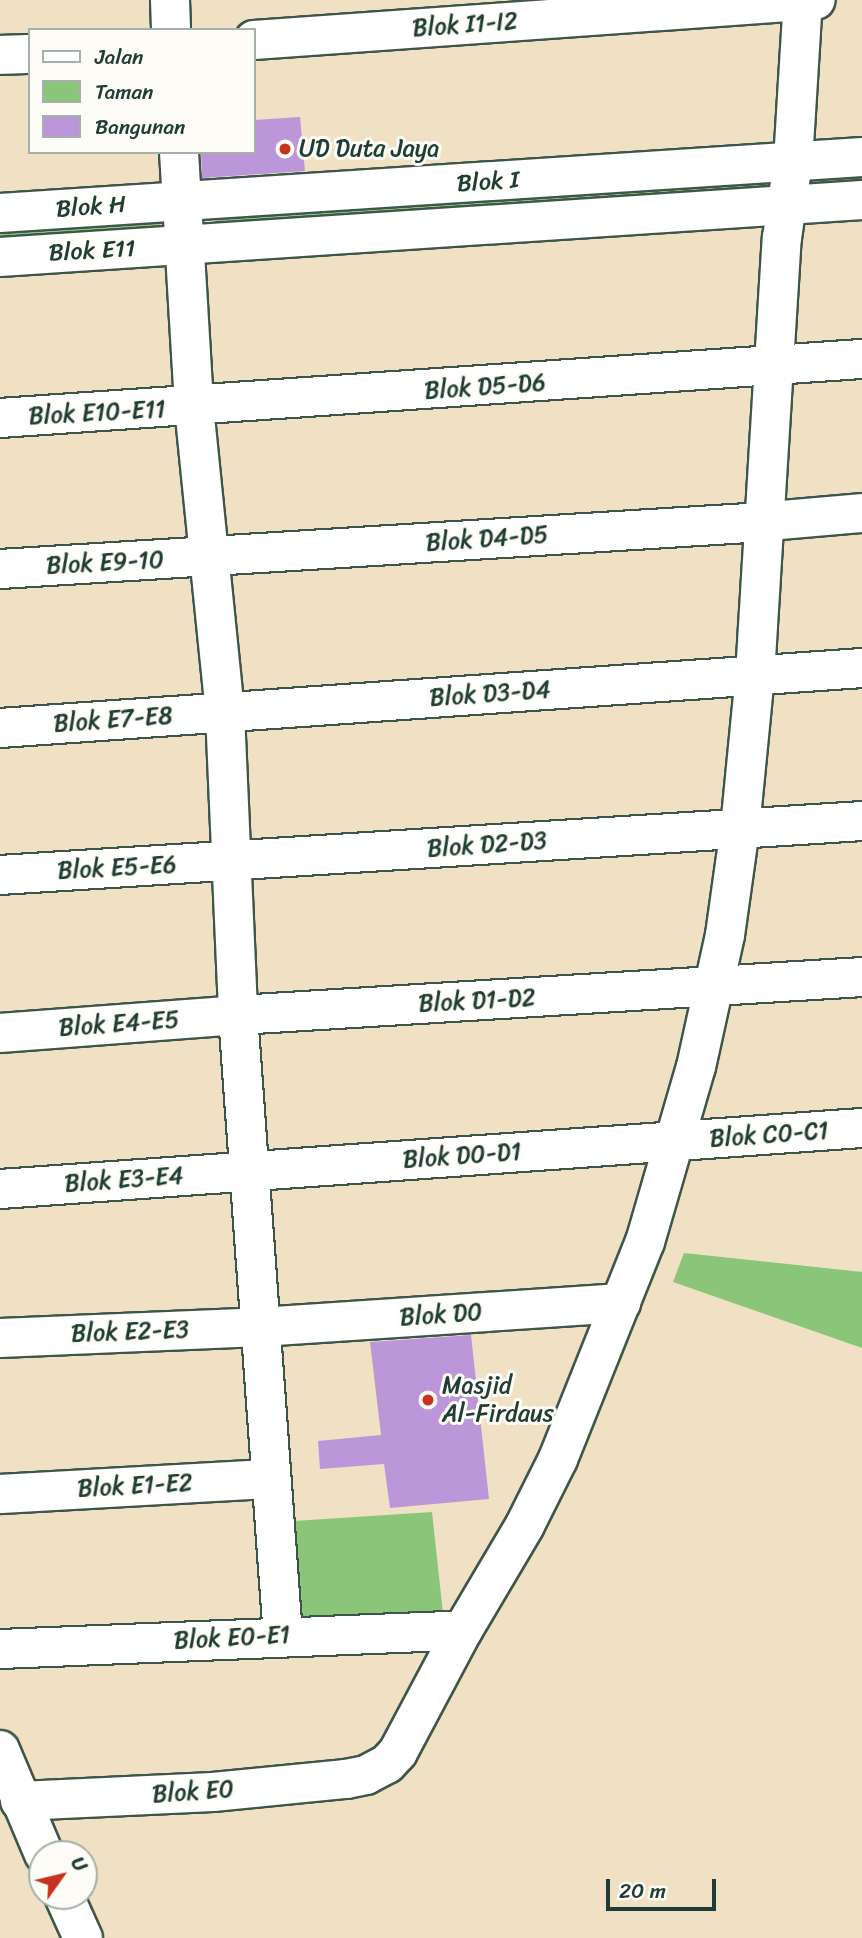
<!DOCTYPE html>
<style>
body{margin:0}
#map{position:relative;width:862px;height:1938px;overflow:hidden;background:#f1e1c4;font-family:Sriracha,sans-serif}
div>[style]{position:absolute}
.green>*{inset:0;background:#8bc57a}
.building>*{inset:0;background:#bb97da}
.roads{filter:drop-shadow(2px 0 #3e564a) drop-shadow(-2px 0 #3e564a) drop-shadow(0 2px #3e564a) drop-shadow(0 -2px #3e564a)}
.street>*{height:38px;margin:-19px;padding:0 19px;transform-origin:19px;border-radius:19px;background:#fff}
.dots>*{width:19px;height:19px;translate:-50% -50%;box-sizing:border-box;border:4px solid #fdfcf7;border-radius:50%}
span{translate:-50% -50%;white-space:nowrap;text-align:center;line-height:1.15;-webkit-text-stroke:6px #fdfcf7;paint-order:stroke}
.street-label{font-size:24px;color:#1f3d34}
.poi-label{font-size:24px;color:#1f3d34}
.left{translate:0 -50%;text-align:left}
.legend{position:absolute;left:28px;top:28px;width:228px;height:126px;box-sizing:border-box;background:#fdfcf7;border:2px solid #a4b0a9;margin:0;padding:9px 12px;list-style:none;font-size:21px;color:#1f3d34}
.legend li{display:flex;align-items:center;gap:14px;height:35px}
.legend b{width:35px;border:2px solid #a4b0a9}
.north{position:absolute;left:28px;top:1840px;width:70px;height:70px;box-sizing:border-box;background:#fdfcf7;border:2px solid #a4b0a9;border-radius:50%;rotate:56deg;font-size:19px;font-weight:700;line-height:28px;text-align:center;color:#1f3d34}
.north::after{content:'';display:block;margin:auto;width:24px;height:32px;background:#c8321e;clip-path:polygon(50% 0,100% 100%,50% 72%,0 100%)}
.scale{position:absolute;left:606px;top:1879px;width:110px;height:32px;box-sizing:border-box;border:4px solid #1f3d34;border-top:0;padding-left:9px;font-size:21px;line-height:24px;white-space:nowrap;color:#1f3d34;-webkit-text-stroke:5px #fdfcf7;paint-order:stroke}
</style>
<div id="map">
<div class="green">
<i style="clip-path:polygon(862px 173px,862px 186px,813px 190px,809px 182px,813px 178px)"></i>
<i style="clip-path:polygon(773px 180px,772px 193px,217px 226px,215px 220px,217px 216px)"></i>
<i style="clip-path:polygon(158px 220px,161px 225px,158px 230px,0 241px,0 227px)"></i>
<i style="clip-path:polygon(684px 1253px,862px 1272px,862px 1348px,673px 1282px)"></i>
<i style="clip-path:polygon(432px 1512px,443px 1613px,301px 1621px,294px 1521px)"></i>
</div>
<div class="building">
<i style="clip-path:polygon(300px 117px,305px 171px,202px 178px,201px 152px,254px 152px,254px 120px)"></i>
<i style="clip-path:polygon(471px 1335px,489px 1499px,390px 1508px,384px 1464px,320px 1469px,318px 1441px,381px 1435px,370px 1342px)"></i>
</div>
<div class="roads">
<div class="street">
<i style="left:170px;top:0;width:30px;rotate:88deg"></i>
<i style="left:254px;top:40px;width:563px;rotate:-4.07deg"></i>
<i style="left:0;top:55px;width:30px;rotate:-2deg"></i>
<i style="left:179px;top:152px;width:255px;rotate:86.6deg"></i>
<i style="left:194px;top:407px;width:308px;rotate:84.2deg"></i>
<i style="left:225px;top:713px;width:302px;rotate:87.5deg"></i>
<i style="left:238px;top:1015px;width:623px;rotate:85.86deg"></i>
<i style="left:0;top:213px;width:864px;rotate:-3.72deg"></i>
<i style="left:0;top:257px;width:864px;rotate:-3.78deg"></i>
<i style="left:0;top:418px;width:864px;rotate:-3.92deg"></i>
<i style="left:0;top:569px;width:748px;rotate:-3.52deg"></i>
<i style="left:747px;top:523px;width:115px;rotate:-5deg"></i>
<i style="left:0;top:728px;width:864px;rotate:-3.98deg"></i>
<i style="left:0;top:875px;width:864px;rotate:-3.58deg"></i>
<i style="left:0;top:1033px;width:239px;rotate:-4.3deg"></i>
<i style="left:238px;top:1015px;width:625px;rotate:-3.48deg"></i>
<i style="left:0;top:1189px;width:864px;rotate:-4.05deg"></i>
<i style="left:0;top:1338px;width:260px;rotate:-2.4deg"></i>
<i style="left:260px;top:1327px;width:362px;rotate:-3.8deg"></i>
<i style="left:0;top:1494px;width:271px;rotate:-3.2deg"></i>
<i style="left:0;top:1649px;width:463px;rotate:-2.3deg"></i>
<i style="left:0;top:1750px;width:113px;rotate:67.1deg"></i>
<i style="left:20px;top:1801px;width:193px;rotate:-2.7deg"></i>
<i style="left:213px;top:1792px;width:134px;rotate:-5.6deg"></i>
<i style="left:346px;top:1779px;width:20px;rotate:-11deg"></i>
<i style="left:366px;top:1775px;width:24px;rotate:-28deg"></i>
<i style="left:387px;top:1764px;width:16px;rotate:-47deg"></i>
<i style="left:398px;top:1752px;width:138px;rotate:-62deg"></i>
<i style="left:463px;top:1630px;width:122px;rotate:-59.4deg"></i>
<i style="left:525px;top:1525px;width:74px;rotate:-63.4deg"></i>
<i style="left:558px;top:1459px;width:234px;rotate:-68.2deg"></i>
<i style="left:645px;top:1242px;width:182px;rotate:-73.8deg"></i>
<i style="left:696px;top:1067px;width:135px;rotate:-77.6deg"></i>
<i style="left:725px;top:935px;width:108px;rotate:-82deg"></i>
<i style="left:740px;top:828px;width:154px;rotate:-84.4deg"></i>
<i style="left:755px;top:675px;width:438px;rotate:-86.5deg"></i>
<i style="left:782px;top:238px;width:77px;rotate:-81.8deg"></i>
<i style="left:793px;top:162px;width:162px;rotate:-86.5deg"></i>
<i style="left:64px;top:1896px;width:46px;rotate:65.7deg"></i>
</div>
</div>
<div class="dots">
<i style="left:285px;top:149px;background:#c8321e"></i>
<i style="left:428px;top:1400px;background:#c8321e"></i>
</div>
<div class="street-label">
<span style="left:465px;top:25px;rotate:-4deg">Blok I1-I2</span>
<span style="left:488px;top:182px;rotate:-4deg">Blok I</span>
<span style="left:91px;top:207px;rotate:-4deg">Blok H</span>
<span style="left:92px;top:251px;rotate:-3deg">Blok E11</span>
<span style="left:485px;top:387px;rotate:-4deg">Blok D5-D6</span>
<span style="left:97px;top:413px;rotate:-3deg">Blok E10-E11</span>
<span style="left:487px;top:539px;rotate:-4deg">Blok D4-D5</span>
<span style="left:105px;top:563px;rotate:-3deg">Blok E9-10</span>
<span style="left:490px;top:694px;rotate:-4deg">Blok D3-D4</span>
<span style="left:113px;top:720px;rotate:-4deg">Blok E7-E8</span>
<span style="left:487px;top:845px;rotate:-4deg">Blok D2-D3</span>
<span style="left:117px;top:868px;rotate:-3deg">Blok E5-E6</span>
<span style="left:477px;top:1001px;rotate:-3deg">Blok D1-D2</span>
<span style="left:119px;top:1024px;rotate:-4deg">Blok E4-E5</span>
<span style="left:769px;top:1135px;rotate:-4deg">Blok C0-C1</span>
<span style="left:462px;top:1156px;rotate:-4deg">Blok D0-D1</span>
<span style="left:124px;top:1180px;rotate:-4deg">Blok E3-E4</span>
<span style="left:441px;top:1315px;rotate:-4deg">Blok D0</span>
<span style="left:130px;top:1332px;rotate:-2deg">Blok E2-E3</span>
<span style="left:135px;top:1486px;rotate:-3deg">Blok E1-E2</span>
<span style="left:232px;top:1638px;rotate:-3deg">Blok E0-E1</span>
<span style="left:193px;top:1792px;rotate:-4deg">Blok E0</span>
</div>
<div class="poi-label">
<span class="left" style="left:299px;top:149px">UD Duta Jaya</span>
<span class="left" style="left:442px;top:1400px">Masjid<br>Al-Firdaus</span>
</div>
<ul class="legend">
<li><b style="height:9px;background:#fff"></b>Jalan</li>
<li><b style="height:19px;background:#8bc57a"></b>Taman</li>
<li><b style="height:19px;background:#bb97da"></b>Bangunan</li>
</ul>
<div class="north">U</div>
<div class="scale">20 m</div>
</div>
